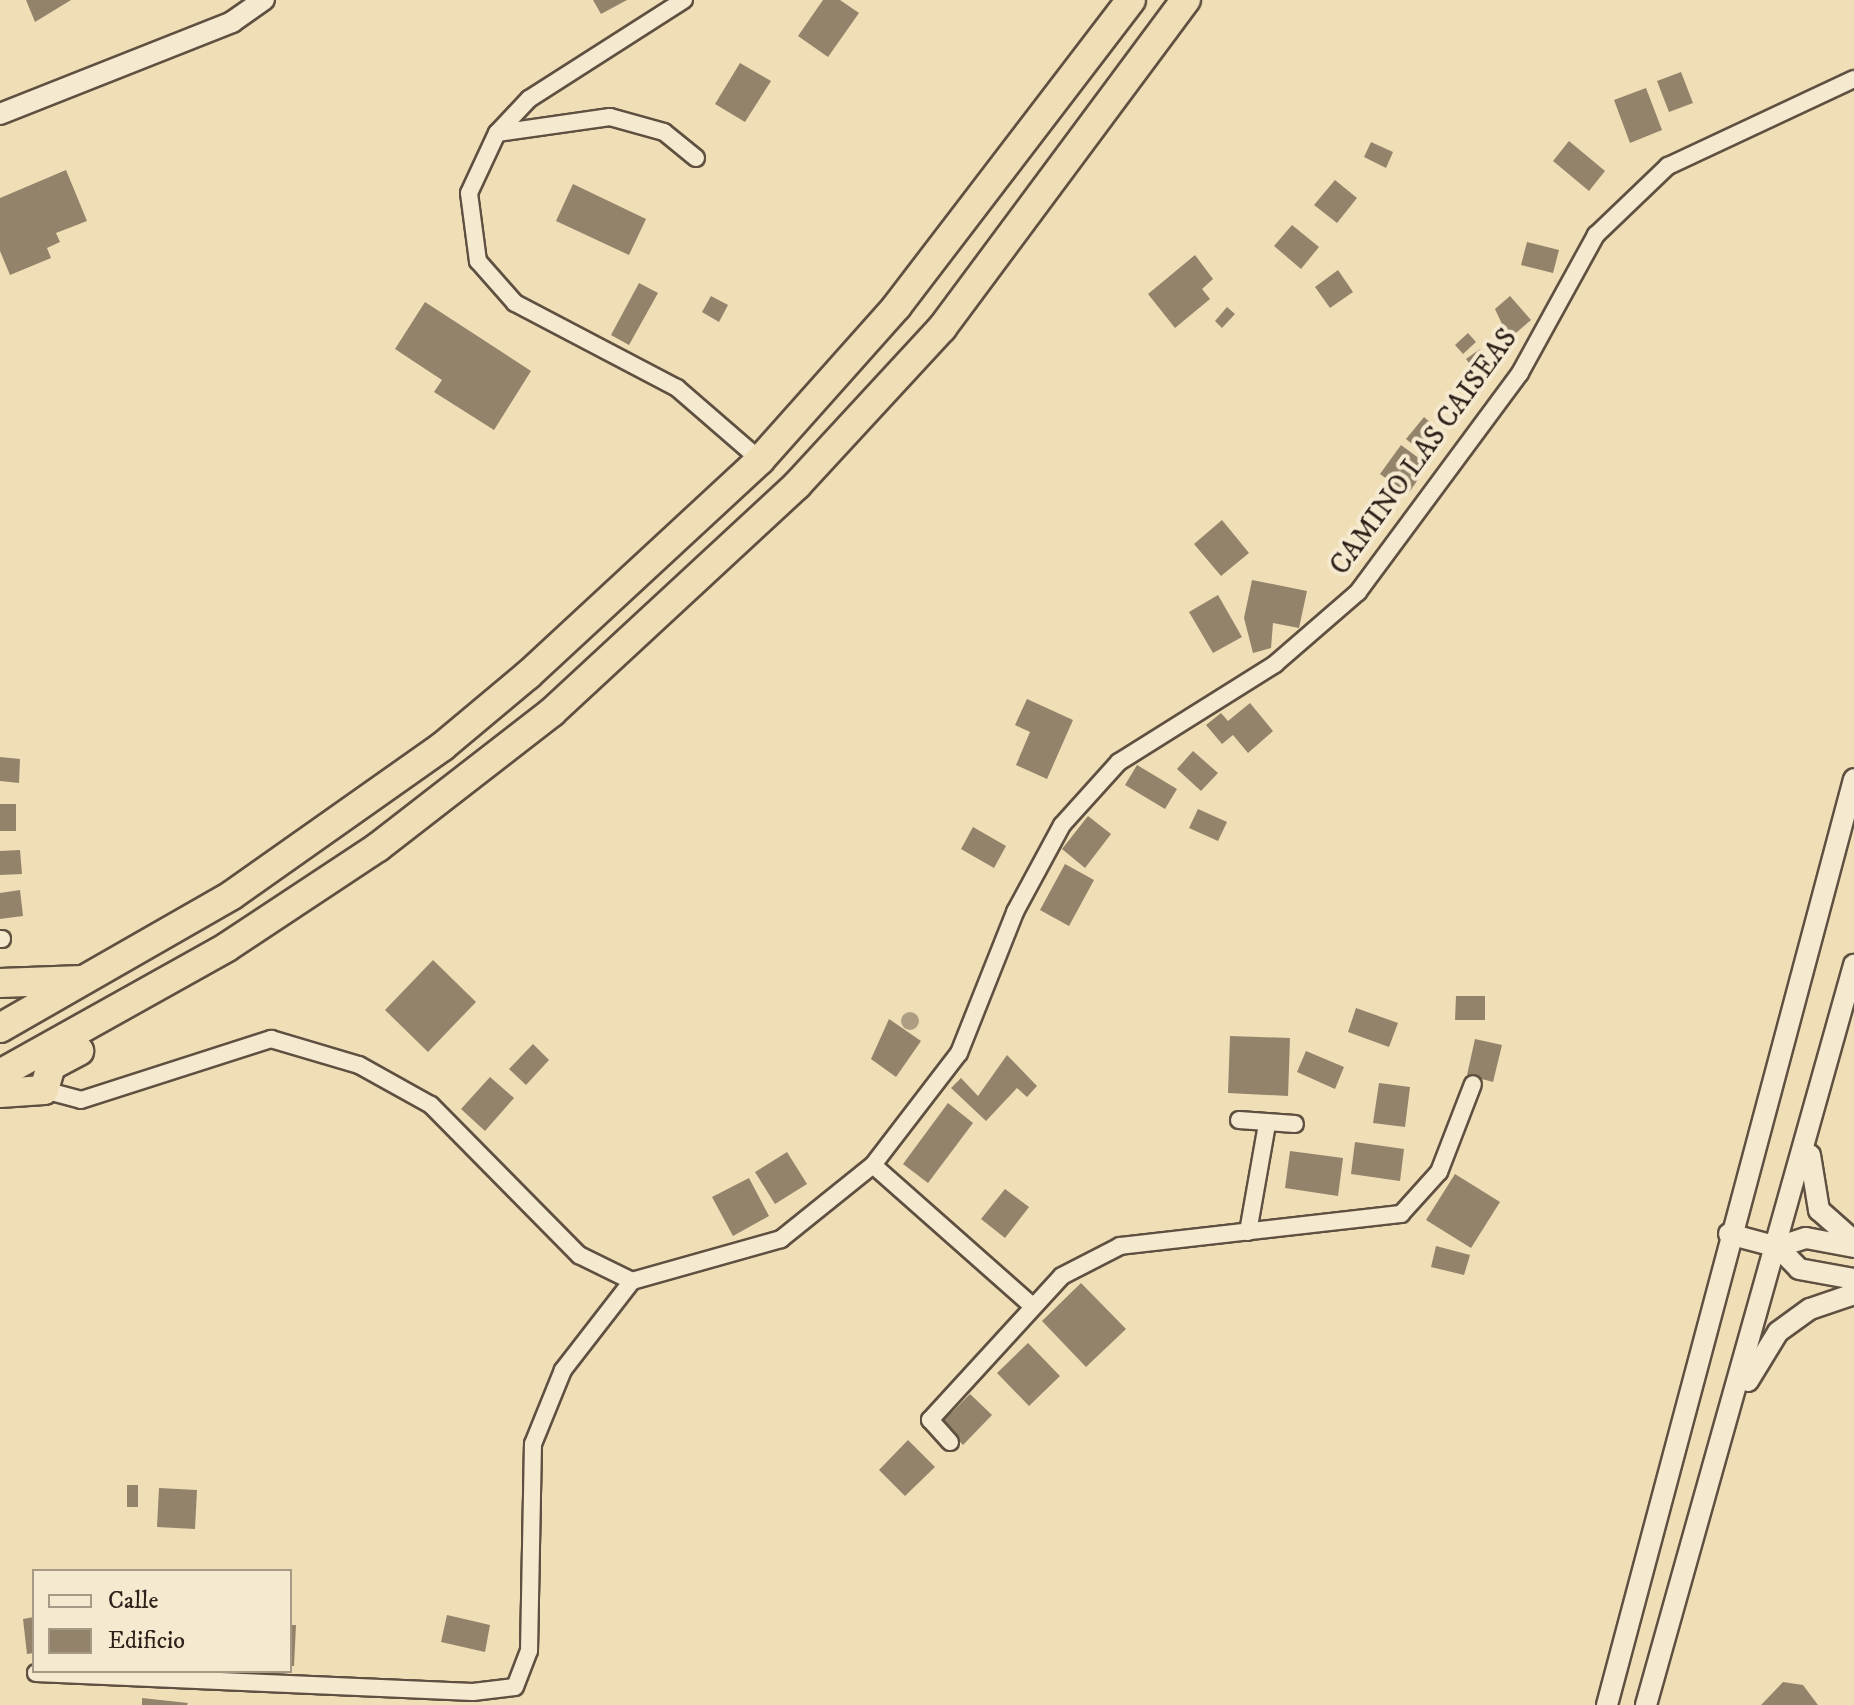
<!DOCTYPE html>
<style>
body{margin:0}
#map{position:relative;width:1854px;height:1705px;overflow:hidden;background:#f0deb6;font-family:"IM FELL DW Pica",serif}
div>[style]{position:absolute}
.water>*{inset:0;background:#ae9e81}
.round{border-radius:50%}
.building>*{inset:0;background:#93836b}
.roads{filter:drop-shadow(2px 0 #5f5041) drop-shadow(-2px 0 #5f5041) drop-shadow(0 2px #5f5041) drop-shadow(0 -2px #5f5041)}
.minor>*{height:16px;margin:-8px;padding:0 8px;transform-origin:8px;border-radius:8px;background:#f5ead0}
.tertiary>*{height:20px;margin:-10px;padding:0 10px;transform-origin:10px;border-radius:10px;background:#f5ead0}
.trunk>*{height:28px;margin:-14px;padding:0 14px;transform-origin:14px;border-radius:14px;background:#f0deb6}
span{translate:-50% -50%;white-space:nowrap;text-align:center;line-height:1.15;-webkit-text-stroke:8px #f5ead0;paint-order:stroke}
.street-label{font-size:28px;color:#2f211a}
.legend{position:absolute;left:32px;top:1569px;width:260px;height:104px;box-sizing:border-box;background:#f5ead0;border:2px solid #a69a87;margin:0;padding:10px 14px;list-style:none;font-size:24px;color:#2f211a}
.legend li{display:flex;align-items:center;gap:16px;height:40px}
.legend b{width:40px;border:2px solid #a69a87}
</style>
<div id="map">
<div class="water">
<i class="round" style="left:901px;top:1012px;width:18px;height:18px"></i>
</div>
<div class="building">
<i style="clip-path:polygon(26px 0,71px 0,35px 22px)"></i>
<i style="clip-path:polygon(593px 0,627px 0,601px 14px)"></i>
<i style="clip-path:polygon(823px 0,840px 0,859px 13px,828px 57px,798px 36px)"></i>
<i style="clip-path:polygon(740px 63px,771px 81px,745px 122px,715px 104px)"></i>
<i style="clip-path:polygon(1681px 72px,1693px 103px,1669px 112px,1657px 81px)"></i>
<i style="clip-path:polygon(1646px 88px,1662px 130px,1630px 143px,1614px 100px)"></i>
<i style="clip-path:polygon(1569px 141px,1605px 171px,1589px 191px,1553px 161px)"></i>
<i style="clip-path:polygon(1371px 142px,1393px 152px,1386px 168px,1364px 157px)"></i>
<i style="clip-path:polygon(66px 170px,87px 221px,56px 233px,60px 242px,47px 248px,51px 258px,10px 275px,0 251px,0 198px)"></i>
<i style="clip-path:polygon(1335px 180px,1357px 198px,1337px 223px,1314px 205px)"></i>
<i style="clip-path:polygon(573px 184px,646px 219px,629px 255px,556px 221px)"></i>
<i style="clip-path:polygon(1292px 225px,1319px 247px,1301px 269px,1274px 246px)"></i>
<i style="clip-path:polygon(1527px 242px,1559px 250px,1553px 273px,1521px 265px)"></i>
<i style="clip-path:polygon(1195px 255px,1213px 279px,1202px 289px,1210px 299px,1175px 328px,1148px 294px)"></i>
<i style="clip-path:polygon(1338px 270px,1353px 292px,1330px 308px,1315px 287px)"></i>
<i style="clip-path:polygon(639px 283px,658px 293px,629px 345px,611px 335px)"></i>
<i style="clip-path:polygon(711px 296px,728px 305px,719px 322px,702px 312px)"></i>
<i style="clip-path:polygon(1510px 296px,1531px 320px,1509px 339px,1495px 309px)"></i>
<i style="clip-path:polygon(425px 302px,531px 371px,494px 430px,434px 392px,442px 380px,395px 349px)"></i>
<i style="clip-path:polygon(1227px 307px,1235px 314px,1222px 328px,1215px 321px)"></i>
<i style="clip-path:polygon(1468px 333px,1476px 342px,1463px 354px,1455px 345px)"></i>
<i style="clip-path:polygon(1480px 349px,1492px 365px,1478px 375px,1466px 359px)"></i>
<i style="clip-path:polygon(1424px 417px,1442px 433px,1424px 454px,1406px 439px)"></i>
<i style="clip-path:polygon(1401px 445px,1428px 465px,1408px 494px,1380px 474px)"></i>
<i style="clip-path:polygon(1222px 520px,1249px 553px,1221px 576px,1194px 544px)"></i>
<i style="clip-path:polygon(1252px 580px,1307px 591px,1299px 628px,1273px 623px,1271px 648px,1253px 653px,1244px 618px)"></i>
<i style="clip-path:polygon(1218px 595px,1242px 637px,1213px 653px,1189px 612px)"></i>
<i style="clip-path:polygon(1027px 699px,1073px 720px,1047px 779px,1016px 765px,1030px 732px,1015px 725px)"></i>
<i style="clip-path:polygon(1250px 703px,1273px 731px,1248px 753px,1233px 735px,1222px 744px,1206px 725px,1221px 713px,1228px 721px)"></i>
<i style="clip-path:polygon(1193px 751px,1218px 773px,1201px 791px,1177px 769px)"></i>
<i style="clip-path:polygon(0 757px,20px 759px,19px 783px,0 781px)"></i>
<i style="clip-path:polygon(1137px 765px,1177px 789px,1165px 809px,1125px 785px)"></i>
<i style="clip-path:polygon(0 804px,16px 804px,16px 831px,0 831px)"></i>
<i style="clip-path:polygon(1198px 809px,1227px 822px,1218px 841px,1189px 828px)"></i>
<i style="clip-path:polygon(1088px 816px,1111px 834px,1085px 868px,1062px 849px)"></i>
<i style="clip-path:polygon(973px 827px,1006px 846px,994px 868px,961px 849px)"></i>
<i style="clip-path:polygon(20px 850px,22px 874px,0 875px,0 851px)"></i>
<i style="clip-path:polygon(1065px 864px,1094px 880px,1069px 926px,1040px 910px)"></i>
<i style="clip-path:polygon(20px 890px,23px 916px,0 919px,0 893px)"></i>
<i style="clip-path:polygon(433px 960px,476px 1002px,428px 1052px,385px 1010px)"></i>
<i style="clip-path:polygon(1456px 996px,1485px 996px,1485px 1020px,1455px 1020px)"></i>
<i style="clip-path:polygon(1356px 1008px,1398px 1023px,1389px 1047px,1348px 1032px)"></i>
<i style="clip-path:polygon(889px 1019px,921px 1041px,896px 1077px,871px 1059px)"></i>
<i style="clip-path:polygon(1230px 1036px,1290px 1038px,1288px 1096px,1228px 1093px)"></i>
<i style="clip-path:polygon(1475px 1039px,1502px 1045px,1493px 1082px,1467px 1075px)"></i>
<i style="clip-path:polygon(533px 1044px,549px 1060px,526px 1085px,509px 1069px)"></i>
<i style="clip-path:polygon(1306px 1051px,1344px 1067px,1335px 1089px,1297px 1072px)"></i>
<i style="clip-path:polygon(1007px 1055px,1037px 1086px,1027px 1097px,1017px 1088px,986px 1121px,951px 1088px,961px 1078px,978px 1096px)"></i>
<i style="clip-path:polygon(490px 1077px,514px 1098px,485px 1131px,461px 1109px)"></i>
<i style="clip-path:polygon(1379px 1083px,1410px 1087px,1405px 1127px,1373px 1123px)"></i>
<i style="clip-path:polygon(948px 1103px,973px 1123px,928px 1183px,903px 1164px)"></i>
<i style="clip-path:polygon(1355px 1142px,1404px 1149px,1400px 1181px,1351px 1174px)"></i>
<i style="clip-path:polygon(1290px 1151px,1343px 1158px,1338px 1196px,1285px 1188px)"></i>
<i style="clip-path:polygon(787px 1152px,807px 1184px,775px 1204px,755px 1172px)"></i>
<i style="clip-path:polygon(1455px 1174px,1500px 1202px,1471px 1248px,1426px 1220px)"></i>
<i style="clip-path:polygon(749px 1178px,769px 1216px,733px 1236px,712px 1197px)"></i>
<i style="clip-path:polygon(1005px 1189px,1029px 1207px,1005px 1238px,981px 1219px)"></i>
<i style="clip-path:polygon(1436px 1246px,1470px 1255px,1464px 1275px,1431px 1267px)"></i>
<i style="clip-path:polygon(1081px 1283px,1126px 1329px,1086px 1367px,1042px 1321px)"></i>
<i style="clip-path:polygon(1028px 1343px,1060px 1376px,1029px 1406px,997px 1373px)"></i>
<i style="clip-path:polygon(970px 1394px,992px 1415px,963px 1445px,941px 1423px)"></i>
<i style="clip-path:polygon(908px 1440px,935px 1467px,905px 1496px,879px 1470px)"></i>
<i style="clip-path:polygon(127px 1485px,138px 1485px,138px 1507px,127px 1507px)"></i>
<i style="clip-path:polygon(159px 1488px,197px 1490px,195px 1529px,157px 1527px)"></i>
<i style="clip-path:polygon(447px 1615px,490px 1625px,485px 1652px,441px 1642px)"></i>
<i style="clip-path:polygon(34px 1617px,34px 1653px,27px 1654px,23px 1619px)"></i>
<i style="clip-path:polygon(290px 1625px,296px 1625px,294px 1666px,290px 1666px)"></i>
<i style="clip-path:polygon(1783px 1682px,1803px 1685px,1818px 1705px,1761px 1705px)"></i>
<i style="clip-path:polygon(142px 1698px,188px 1703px,187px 1705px,142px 1705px)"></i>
</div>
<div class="roads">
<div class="minor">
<i style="left:497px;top:133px;width:47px;rotate:-46.7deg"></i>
<i style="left:529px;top:99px;width:184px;rotate:-32.6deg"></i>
<i style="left:696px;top:158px;width:41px;rotate:-140.9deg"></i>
<i style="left:664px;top:132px;width:56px;rotate:-164.5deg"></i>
<i style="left:610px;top:117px;width:114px;rotate:171.9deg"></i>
<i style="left:497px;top:133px;width:66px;rotate:115deg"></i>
<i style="left:469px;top:193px;width:69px;rotate:82.5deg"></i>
<i style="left:478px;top:261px;width:56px;rotate:48.6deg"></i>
<i style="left:515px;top:303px;width:183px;rotate:27.7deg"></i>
<i style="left:677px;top:388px;width:110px;rotate:40.9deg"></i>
<i style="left:0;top:939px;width:2px"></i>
<i style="left:44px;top:1090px;width:38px;rotate:15deg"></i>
<i style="left:81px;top:1100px;width:200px;rotate:-17.8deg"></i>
<i style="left:271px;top:1039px;width:92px;rotate:16.5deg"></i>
<i style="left:359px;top:1065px;width:82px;rotate:29.1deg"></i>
<i style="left:431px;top:1105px;width:211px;rotate:45.4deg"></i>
<i style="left:579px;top:1255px;width:59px;rotate:26.1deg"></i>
<i style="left:632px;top:1281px;width:155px;rotate:-15.7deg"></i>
<i style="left:781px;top:1239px;width:118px;rotate:-38.8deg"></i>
<i style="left:873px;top:1165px;width:141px;rotate:-52.5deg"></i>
<i style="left:959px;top:1053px;width:152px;rotate:-68.3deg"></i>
<i style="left:1015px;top:912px;width:99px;rotate:-61.6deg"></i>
<i style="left:1062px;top:825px;width:85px;rotate:-47.9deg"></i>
<i style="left:1119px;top:762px;width:184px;rotate:-32.1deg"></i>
<i style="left:1275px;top:664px;width:110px;rotate:-40.9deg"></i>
<i style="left:1358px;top:592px;width:272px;rotate:-53.5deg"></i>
<i style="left:1520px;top:373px;width:158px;rotate:-61.2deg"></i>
<i style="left:1596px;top:235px;width:100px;rotate:-43.8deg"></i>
<i style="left:1668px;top:166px;width:205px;rotate:-25.1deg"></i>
<i style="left:1239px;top:1120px;width:56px;rotate:4.1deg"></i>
<i style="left:873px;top:1165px;width:211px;rotate:41.5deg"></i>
<i style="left:1248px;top:1232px;width:110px;rotate:-80deg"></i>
<i style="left:950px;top:1442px;width:30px;rotate:-132deg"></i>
<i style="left:930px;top:1420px;width:195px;rotate:-47.5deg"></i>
<i style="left:1062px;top:1276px;width:65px;rotate:-27.3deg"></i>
<i style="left:1120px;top:1246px;width:283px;rotate:-6.5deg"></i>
<i style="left:1401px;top:1214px;width:57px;rotate:-47.9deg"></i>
<i style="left:1439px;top:1172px;width:94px;rotate:-68.9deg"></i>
<i style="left:36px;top:1673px;width:437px;rotate:2.5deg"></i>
<i style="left:473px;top:1692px;width:42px;rotate:-6.8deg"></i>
<i style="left:515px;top:1687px;width:39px;rotate:-69deg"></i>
<i style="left:529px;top:1651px;width:207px;rotate:-88.9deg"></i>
<i style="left:533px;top:1444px;width:80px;rotate:-67.9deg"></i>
<i style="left:563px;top:1370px;width:113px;rotate:-52.2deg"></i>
</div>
<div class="tertiary">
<i style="left:0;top:114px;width:250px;rotate:-21.6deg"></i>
<i style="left:232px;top:22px;width:39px;rotate:-35deg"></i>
<i style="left:1810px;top:1155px;width:56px;rotate:80.7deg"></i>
<i style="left:1819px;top:1210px;width:47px;rotate:41.5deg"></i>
<i style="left:1729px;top:1234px;width:51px;rotate:14.9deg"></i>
<i style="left:1778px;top:1247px;width:29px;rotate:-18deg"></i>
<i style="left:1806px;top:1238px;width:49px;rotate:10.6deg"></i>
<i style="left:1778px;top:1247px;width:30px;rotate:46deg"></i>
<i style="left:1799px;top:1269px;width:56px;rotate:10.3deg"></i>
<i style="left:1748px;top:1381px;width:57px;rotate:-58.5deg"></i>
<i style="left:1778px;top:1332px;width:39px;rotate:-36deg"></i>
<i style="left:1810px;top:1309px;width:46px;rotate:-18.8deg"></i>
<i style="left:1607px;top:1705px;width:958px;rotate:-75.06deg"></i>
<i style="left:1646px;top:1705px;width:769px;rotate:-74.3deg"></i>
</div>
<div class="trunk">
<i style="left:0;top:983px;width:82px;rotate:-2.1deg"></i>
<i style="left:0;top:1028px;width:267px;rotate:-29.8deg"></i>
<i style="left:232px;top:895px;width:258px;rotate:-35.2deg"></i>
<i style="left:443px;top:746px;width:111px;rotate:-39.9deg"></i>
<i style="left:528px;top:675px;width:316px;rotate:-42.8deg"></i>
<i style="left:760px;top:460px;width:206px;rotate:-48.3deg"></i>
<i style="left:897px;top:306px;width:385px;rotate:-52.6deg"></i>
<i style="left:0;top:1074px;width:260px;rotate:-29.2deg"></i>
<i style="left:227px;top:947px;width:181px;rotate:-33.5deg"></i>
<i style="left:378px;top:847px;width:220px;rotate:-37.8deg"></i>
<i style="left:552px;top:712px;width:334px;rotate:-42.8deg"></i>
<i style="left:797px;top:485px;width:214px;rotate:-47.3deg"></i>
<i style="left:942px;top:328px;width:409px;rotate:-53.4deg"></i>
<i style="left:0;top:1093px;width:44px;rotate:-3.9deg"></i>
<i style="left:44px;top:1090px;width:25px;rotate:-74deg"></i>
<i style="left:51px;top:1066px;width:32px;rotate:-28deg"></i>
</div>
</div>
<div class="street-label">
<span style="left:1424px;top:452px;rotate:-54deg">CAMINO LAS CAISEAS</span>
</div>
<ul class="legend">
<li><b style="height:10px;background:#f5ead0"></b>Calle</li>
<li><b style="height:22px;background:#93836b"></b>Edificio</li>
</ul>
</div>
